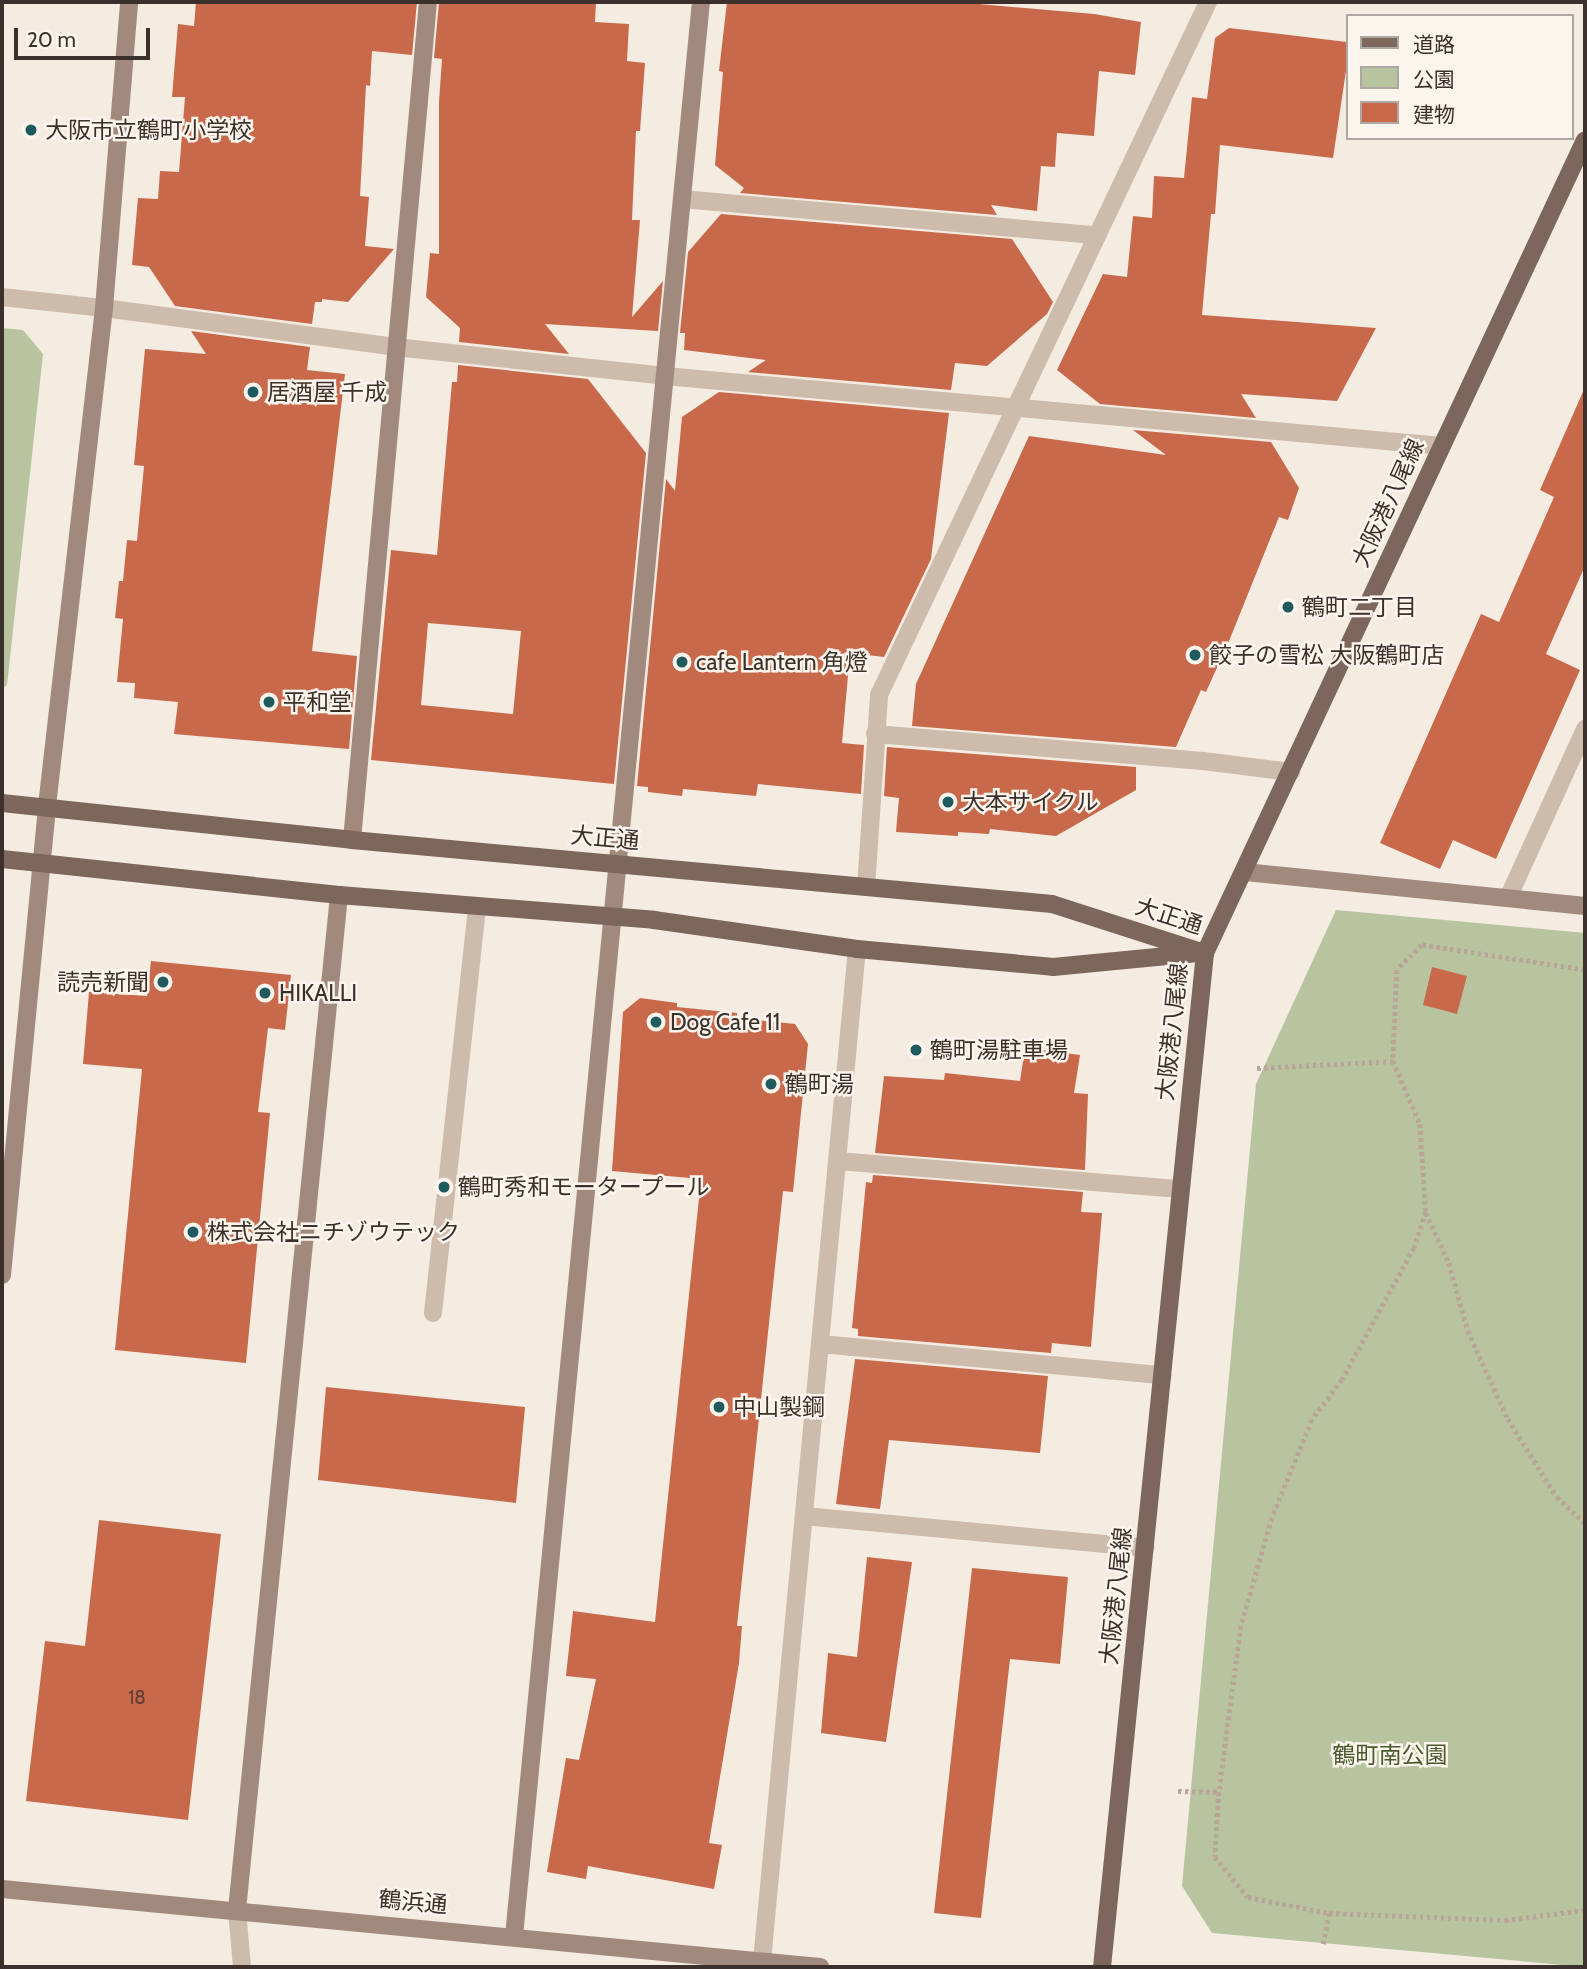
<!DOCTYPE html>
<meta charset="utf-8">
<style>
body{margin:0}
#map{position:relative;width:1587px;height:1969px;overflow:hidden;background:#f4ebe1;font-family:Cabin,"Noto Sans JP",sans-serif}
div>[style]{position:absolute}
.green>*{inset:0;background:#b8c4a0}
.building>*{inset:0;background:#c8694b}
.path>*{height:4.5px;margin-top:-2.25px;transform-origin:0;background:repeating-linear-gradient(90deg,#b9a596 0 3.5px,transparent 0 7px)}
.lane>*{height:18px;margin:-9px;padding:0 9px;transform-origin:9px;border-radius:9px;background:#cdbbac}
.street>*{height:18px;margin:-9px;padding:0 9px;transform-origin:9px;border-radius:9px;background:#cdbbac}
.secondary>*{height:18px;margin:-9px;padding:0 9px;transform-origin:9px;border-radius:9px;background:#a18a7d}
.primary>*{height:18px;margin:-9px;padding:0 9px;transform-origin:9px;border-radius:9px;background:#7d675c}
.dots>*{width:19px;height:19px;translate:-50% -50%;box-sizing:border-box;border:4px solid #fbf5ee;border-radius:50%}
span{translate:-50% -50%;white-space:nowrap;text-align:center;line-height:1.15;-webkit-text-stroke:5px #fbf5ee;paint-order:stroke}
.number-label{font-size:19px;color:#5e3e33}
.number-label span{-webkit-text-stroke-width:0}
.poi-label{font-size:23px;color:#3b302b}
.left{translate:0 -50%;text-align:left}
.right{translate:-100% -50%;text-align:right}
.street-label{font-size:23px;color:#3b302b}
.park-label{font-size:23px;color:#4a5a2e}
.frame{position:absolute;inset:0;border:4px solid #3b302b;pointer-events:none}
.legend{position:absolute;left:1346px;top:14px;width:228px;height:126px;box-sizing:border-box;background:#fbf5ee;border:2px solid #aea6a0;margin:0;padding:9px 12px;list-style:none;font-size:21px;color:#3b302b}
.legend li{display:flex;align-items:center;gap:14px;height:35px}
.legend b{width:35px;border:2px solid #aea6a0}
.scale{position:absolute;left:14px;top:28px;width:136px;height:32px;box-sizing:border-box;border:4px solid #3b302b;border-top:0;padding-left:9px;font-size:21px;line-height:24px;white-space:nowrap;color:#3b302b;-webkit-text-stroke:5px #fbf5ee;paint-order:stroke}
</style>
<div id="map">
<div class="green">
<i style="clip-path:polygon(2px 328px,23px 330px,43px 354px,7px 685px,2px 689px)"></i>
<i style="clip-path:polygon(1336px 910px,1585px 933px,1585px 1967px,1212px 1933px,1182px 1886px,1256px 1084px)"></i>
</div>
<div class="building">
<i style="clip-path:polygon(196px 2px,417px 2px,412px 55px,372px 51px,370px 86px,366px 85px,360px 196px,369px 197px,365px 246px,394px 249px,348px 302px,322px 299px,322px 302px,315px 302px,312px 324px,175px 306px,149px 267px,132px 265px,138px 198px,158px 199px,160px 171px,179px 172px,185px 97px,172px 97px,178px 24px,194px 26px)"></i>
<i style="clip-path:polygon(439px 2px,596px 2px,595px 22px,629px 24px,627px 61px,645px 63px,640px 131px,636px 131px,632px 220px,640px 220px,632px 317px,663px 281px,658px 331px,545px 324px,569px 354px,459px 342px,460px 328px,426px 297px,430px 253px,439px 254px,439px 102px,442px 59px,434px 58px)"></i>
<i style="clip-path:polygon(727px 2px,956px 2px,1094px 14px,1141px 22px,1135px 75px,1099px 71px,1094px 136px,1057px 133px,1055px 167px,1041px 166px,1037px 211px,991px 205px,997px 215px,740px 193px,744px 188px,715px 165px,723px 72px,719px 71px)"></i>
<i style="clip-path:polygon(1229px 28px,1347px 42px,1347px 64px,1333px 158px,1220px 145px,1215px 214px,1211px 214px,1202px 315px,1376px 328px,1337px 401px,1241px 394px,1256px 418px,1100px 404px,1057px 370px,1103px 274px,1127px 277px,1133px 216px,1152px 218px,1154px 176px,1184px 178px,1192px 97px,1207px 99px,1215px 38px)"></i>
<i style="clip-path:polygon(721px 214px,1012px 239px,1053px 302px,1047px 314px,987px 366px,955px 363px,951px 390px,748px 372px,766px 360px,684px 350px,685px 333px,680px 333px,688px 252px)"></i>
<i style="clip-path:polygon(191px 331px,310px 347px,307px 370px,345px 374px,312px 651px,357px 656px,349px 749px,174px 734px,178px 702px,134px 698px,135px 683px,117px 682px,123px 619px,115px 618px,119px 581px,123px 581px,127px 540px,137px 541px,144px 466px,134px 465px,145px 349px,206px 354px)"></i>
<i style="clip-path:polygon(evenodd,458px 365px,588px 379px,646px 453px,614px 784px,371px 760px,391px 550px,437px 555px,452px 382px,457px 382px,458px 365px,428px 623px,521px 631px,513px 714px,421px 705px,428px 623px)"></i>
<i style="clip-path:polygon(1585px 387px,1585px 566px,1546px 654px,1580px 670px,1496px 859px,1453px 840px,1440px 869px,1380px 843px,1481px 614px,1499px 622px,1554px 497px,1540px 490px)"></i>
<i style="clip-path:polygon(719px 392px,949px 413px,931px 559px,884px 657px,850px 653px,842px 743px,864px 745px,861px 794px,758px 784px,756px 796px,683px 789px,682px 796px,648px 792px,648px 787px,637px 786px,666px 479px,675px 491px,682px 417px)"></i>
<i style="clip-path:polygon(1133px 430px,1271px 442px,1299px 488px,1288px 520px,1279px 517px,1229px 641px,1206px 692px,1201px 690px,1176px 747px,912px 726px,916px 684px,1029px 436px,1166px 455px)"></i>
<i style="clip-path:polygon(887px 747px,1136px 767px,1136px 790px,1056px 836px,990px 829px,989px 834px,958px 832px,958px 836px,896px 832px,899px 798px,884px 796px)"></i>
<i style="clip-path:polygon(151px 961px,291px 975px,285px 1030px,268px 1028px,258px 1112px,270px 1113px,246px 1363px,115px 1350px,142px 1069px,83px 1064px,89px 992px,147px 996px)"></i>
<i style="clip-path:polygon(1432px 967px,1467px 976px,1457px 1014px,1423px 1005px)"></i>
<i style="clip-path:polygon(640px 998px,677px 1003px,677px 1007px,737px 1013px,737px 1018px,795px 1024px,808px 1044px,793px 1192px,783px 1191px,737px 1626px,742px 1626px,739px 1663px,709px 1843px,722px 1845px,714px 1889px,588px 1866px,586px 1879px,547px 1872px,566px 1758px,579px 1760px,596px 1679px,566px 1676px,573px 1611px,655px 1622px,701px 1179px,612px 1171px,623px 1012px)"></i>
<i style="clip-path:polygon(1025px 1048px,1080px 1055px,1074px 1093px,1088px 1094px,1085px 1170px,875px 1153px,884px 1076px,944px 1080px,945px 1073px,1020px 1081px)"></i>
<i style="clip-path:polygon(873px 1175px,1083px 1192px,1081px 1212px,1102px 1213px,1091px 1347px,1052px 1343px,1051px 1353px,858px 1336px,858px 1329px,852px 1328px,866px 1182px,872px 1183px)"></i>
<i style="clip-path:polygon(855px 1359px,1048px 1376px,1040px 1453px,889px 1440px,880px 1509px,836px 1504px)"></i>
<i style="clip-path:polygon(326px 1387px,525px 1407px,516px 1503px,318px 1480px)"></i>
<i style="clip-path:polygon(99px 1520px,221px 1534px,188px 1820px,26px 1801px,45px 1641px,85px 1646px)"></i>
<i style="clip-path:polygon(867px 1557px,912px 1562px,886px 1742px,821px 1733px,828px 1653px,857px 1657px)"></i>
<i style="clip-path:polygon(972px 1568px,1068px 1577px,1060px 1664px,1010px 1659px,981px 1918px,934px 1913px)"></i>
</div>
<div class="path">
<i style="left:1585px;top:970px;width:165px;rotate:-171.3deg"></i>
<i style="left:1422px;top:945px;width:35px;rotate:135deg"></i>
<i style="left:1397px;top:970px;width:91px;rotate:92.5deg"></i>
<i style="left:1393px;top:1061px;width:69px;rotate:66.8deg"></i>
<i style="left:1420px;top:1124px;width:88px;rotate:86.1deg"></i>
<i style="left:1426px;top:1212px;width:38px;rotate:108deg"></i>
<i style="left:1414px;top:1248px;width:150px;rotate:118.6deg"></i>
<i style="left:1342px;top:1380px;width:50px;rotate:126.9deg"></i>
<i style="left:1312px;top:1420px;width:106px;rotate:112.2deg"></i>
<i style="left:1272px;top:1518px;width:112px;rotate:106deg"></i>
<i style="left:1241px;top:1626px;width:167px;rotate:97.5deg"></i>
<i style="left:1219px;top:1792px;width:65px;rotate:93.5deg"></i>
<i style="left:1215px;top:1857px;width:52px;rotate:50.5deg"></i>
<i style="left:1248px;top:1897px;width:83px;rotate:11.2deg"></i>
<i style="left:1329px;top:1913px;width:176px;rotate:2.3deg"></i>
<i style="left:1505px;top:1920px;width:81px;rotate:-7.1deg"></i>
<i style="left:1257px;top:1068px;width:136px;rotate:-2.9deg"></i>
<i style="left:1426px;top:1213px;width:55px;rotate:65.3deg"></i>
<i style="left:1449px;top:1263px;width:71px;rotate:74.4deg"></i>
<i style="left:1468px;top:1331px;width:97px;rotate:65.6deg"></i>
<i style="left:1508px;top:1419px;width:92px;rotate:57.9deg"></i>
<i style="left:1557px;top:1497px;width:38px;rotate:43deg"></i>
<i style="left:1178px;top:1791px;width:41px;rotate:1.4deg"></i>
<i style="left:1323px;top:1944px;width:32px;rotate:-79deg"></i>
</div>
<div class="lane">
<i style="left:875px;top:734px;width:329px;rotate:4.7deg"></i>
<i style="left:1203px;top:761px;width:89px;rotate:7.1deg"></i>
<i style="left:433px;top:1313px;width:409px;rotate:-83.8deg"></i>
<i style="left:820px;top:1344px;width:344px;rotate:5.2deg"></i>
<i style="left:804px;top:1516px;width:343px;rotate:5.3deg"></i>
<i style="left:237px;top:1910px;width:57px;rotate:85deg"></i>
</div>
<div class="street">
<i style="left:682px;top:199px;width:417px;rotate:5deg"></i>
<i style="left:2px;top:297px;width:103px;rotate:6.2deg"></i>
<i style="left:104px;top:308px;width:294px;rotate:7.6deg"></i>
<i style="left:395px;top:347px;width:272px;rotate:6.1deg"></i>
<i style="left:665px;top:376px;width:780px;rotate:5.15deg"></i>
<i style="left:866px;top:887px;width:192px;rotate:-86.1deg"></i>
<i style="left:879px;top:695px;width:767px;rotate:-64.6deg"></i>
<i style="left:1508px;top:898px;width:186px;rotate:-65.5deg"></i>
<i style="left:838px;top:1161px;width:343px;rotate:4.7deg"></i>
<i style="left:762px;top:1961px;width:1016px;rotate:-84.64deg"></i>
</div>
<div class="secondary">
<i style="left:352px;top:840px;width:841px;rotate:-84.82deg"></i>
<i style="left:1245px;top:872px;width:342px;rotate:5.7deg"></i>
<i style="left:2px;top:1275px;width:471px;rotate:-84.5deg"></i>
<i style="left:47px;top:806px;width:501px;rotate:-83.47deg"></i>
<i style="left:104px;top:308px;width:307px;rotate:-85.3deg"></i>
<i style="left:2px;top:1889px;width:822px;rotate:5.45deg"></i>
<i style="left:237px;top:1910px;width:1020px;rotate:-84.26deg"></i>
<i style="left:514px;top:1936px;width:1943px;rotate:-84.48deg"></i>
</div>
<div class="primary">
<i style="left:2px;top:803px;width:352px;rotate:6deg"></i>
<i style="left:352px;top:840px;width:703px;rotate:5.22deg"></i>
<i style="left:1052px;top:904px;width:161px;rotate:17.8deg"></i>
<i style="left:2px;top:859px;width:339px;rotate:6.1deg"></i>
<i style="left:339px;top:895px;width:316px;rotate:4.5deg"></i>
<i style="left:654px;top:920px;width:205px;rotate:8.1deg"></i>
<i style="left:857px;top:949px;width:197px;rotate:5.2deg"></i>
<i style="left:1053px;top:967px;width:146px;rotate:-5.5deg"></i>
<i style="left:1102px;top:1967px;width:1019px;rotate:-84.2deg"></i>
<i style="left:1205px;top:953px;width:897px;rotate:-64.95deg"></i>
</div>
<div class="dots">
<i style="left:31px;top:130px;background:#1f5a5e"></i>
<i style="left:253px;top:392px;background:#1f5a5e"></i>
<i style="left:1288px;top:607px;background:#1f5a5e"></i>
<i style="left:1195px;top:655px;background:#1f5a5e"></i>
<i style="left:682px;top:662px;background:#1f5a5e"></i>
<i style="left:269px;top:702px;background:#1f5a5e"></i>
<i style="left:948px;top:802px;background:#1f5a5e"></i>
<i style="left:163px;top:982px;background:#1f5a5e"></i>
<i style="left:265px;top:993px;background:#1f5a5e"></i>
<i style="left:656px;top:1022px;background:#1f5a5e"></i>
<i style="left:916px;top:1050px;background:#1f5a5e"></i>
<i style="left:771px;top:1084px;background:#1f5a5e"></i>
<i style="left:444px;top:1187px;background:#1f5a5e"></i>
<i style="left:193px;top:1232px;background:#1f5a5e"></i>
<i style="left:719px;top:1407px;background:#1f5a5e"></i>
</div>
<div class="number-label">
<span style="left:137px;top:1698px">18</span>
</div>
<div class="poi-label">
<span class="left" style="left:45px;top:130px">大阪市立鶴町小学校</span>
<span class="left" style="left:267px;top:392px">居酒屋 千成</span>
<span class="left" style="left:1302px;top:607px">鶴町二丁目</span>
<span class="left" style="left:1209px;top:655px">餃子の雪松 大阪鶴町店</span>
<span class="left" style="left:696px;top:662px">cafe Lantern 角燈</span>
<span class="left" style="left:283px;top:702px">平和堂</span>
<span class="left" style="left:962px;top:802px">大本サイクル</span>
<span class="right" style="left:149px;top:982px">読売新聞</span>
<span class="left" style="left:279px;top:993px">HIKALLI</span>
<span class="left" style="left:670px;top:1022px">Dog Cafe 11</span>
<span class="left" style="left:930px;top:1050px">鶴町湯駐車場</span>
<span class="left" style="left:785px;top:1084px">鶴町湯</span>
<span class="left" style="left:458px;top:1187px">鶴町秀和モータープール</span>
<span class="left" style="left:207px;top:1232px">株式会社ニチゾウテック</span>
<span class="left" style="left:733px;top:1407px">中山製鋼</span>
</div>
<div class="street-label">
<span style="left:1388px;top:503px;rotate:-65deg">大阪港八尾線</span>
<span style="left:605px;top:838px;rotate:5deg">大正通</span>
<span style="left:1169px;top:916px;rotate:18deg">大正通</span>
<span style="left:1172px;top:1032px;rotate:-84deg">大阪港八尾線</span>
<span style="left:1116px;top:1596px;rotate:-84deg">大阪港八尾線</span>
<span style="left:413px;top:1902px;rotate:5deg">鶴浜通</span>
</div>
<div class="park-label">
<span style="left:1390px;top:1755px">鶴町南公園</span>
</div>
<div class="frame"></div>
<ul class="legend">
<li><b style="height:9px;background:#7d675c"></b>道路</li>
<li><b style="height:19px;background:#b8c4a0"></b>公園</li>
<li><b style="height:19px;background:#c8694b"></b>建物</li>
</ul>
<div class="scale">20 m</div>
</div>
